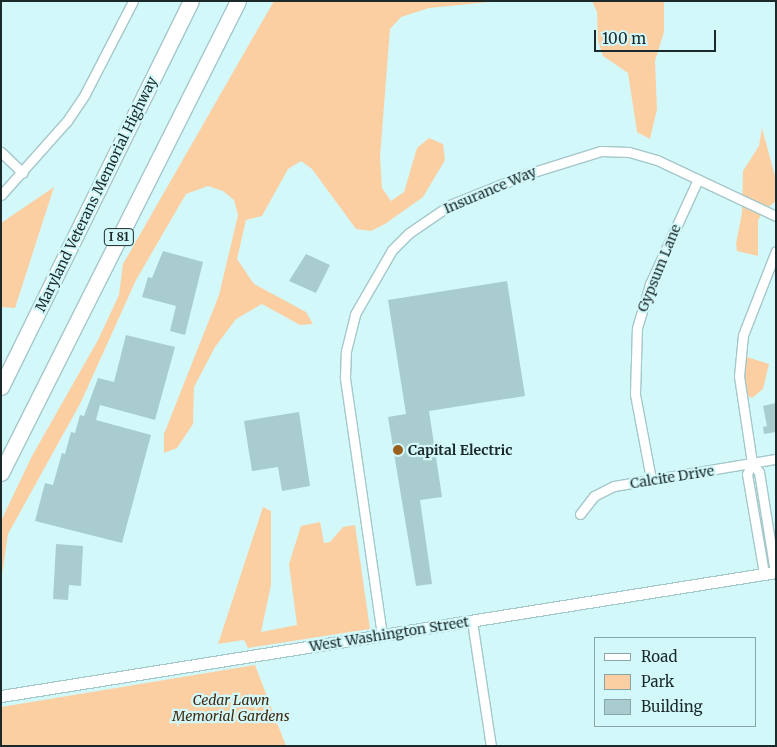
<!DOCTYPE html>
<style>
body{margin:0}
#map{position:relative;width:777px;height:747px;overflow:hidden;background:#d3f8fa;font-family:Merriweather,serif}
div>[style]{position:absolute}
.green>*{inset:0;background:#fccfa2}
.building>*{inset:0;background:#a9cdcf}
.roads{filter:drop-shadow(1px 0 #a4c7ca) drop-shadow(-1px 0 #a4c7ca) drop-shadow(0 1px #a4c7ca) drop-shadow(0 -1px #a4c7ca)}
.street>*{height:9px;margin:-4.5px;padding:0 4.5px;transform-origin:4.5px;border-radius:4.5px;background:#fff}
.secondary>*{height:11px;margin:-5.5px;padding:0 5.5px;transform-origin:5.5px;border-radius:5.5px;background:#fff}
.highway>*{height:15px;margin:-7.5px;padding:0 7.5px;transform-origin:7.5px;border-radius:7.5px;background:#fff}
.dots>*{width:14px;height:14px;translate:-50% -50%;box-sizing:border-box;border:2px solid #d3f8fa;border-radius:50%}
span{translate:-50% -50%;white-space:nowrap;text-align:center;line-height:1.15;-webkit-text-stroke:4.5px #d3f8fa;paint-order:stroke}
.shield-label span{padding:1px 4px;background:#d3f8fa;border:1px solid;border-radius:4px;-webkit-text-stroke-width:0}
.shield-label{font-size:12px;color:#1b292a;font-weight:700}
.street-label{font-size:14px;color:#1b292a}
.poi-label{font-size:14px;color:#1b292a;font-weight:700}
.left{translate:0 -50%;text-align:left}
.park-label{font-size:14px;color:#41280e;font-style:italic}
.frame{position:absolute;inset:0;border:2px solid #1b292a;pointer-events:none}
.legend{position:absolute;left:594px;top:637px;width:162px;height:90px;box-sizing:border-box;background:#d3f8fa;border:1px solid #89a5a7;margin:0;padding:6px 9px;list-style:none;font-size:15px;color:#1b292a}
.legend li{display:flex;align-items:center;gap:10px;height:25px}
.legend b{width:25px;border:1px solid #89a5a7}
.scale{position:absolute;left:594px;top:30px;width:122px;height:22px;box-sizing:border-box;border:2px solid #1b292a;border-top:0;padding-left:6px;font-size:15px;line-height:18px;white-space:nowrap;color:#1b292a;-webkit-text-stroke:4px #d3f8fa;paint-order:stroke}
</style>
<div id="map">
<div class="green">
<i style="clip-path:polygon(274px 1px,499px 1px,429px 8px,401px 17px,390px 29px,380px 157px,382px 188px,391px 201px,404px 192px,417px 148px,429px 138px,443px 144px,445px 160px,423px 197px,385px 224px,371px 231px,356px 229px,312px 169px,301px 161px,288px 169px,262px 216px,246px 220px,237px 259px,254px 284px,306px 312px,313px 324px,300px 325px,262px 304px,236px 319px,215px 347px,194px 387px,193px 424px,177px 448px,164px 453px,164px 434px,219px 295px,238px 215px,234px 200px,223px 191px,208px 186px,186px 194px,136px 280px,81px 402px,8px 534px,1px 581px,1px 521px,32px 456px,98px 340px,119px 295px,123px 264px)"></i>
<i style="clip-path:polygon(592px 1px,664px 1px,664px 32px,655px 61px,657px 109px,650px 139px,637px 132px,628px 73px,603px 56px,598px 41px,597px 12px)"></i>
<i style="clip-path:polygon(762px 128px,776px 180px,776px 201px,762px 212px,758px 221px,758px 256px,737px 251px,736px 244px,742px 213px,743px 171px,759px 146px)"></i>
<i style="clip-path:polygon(54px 187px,15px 308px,1px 307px,1px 223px)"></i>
<i style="clip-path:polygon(744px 356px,769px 364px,763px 389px,752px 398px,743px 393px)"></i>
<i style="clip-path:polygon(263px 507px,271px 511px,271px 585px,261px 632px,297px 625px,289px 564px,301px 526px,320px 522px,324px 543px,330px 542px,343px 527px,355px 525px,370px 629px,248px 648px,244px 640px,218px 644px)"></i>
<i style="clip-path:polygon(255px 665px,286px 746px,1px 746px,1px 707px)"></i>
</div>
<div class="building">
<i style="clip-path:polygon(163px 251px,203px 262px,185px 335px,170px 331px,176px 306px,142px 297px,148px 277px,152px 278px)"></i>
<i style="clip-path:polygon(306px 254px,330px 265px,316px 293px,289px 281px)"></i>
<i style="clip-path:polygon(507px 281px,525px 396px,429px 411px,442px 497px,420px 500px,432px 584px,416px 586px,388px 417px,406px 414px,388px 300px)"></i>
<i style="clip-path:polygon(126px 335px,175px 347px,155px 420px,100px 405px,96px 420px,151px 435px,122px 543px,35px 521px,45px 483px,53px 485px,62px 453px,65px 454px,71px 432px,75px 433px,80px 415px,84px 416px,98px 378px,114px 382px)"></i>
<i style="clip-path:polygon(776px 403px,776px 432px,764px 434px,763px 427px,767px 426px,763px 406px)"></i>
<i style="clip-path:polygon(299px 412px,310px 486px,282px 491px,278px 467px,252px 471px,244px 421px)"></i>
<i style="clip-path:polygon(56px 544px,83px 546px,81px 586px,69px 585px,68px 600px,53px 599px)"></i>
</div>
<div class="roads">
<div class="street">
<i style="left:1px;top:152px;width:30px;rotate:44deg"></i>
<i style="left:1px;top:195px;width:99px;rotate:-48.3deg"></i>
<i style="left:67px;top:121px;width:32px;rotate:-56deg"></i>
<i style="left:85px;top:94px;width:105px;rotate:-62.7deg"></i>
<i style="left:752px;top:463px;width:12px;rotate:114deg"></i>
<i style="left:747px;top:474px;width:100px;rotate:80.3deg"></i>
<i style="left:651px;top:479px;width:86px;rotate:-100.7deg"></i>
<i style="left:635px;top:394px;width:66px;rotate:-88.3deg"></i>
<i style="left:637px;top:328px;width:46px;rotate:-73.5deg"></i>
<i style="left:650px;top:284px;width:115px;rotate:-65.4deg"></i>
<i style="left:580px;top:514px;width:23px;rotate:-52deg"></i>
<i style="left:594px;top:496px;width:22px;rotate:-27deg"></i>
<i style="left:614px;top:486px;width:164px;rotate:-9.5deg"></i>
<i style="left:775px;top:572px;width:101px;rotate:-99.1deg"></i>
<i style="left:759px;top:472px;width:11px;rotate:-128deg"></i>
<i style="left:752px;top:463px;width:88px;rotate:-98.5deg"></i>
<i style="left:739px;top:376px;width:41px;rotate:-84.4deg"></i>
<i style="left:743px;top:335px;width:90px;rotate:-68.6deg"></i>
<i style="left:472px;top:621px;width:126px;rotate:81.4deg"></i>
<i style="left:382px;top:635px;width:261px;rotate:-98.2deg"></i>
<i style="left:345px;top:377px;width:26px;rotate:-88deg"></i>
<i style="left:346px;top:351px;width:38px;rotate:-76deg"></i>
<i style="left:355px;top:314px;width:74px;rotate:-60deg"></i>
<i style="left:392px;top:250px;width:24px;rotate:-45deg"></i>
<i style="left:409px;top:233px;width:50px;rotate:-34.3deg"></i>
<i style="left:450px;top:205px;width:83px;rotate:-21.9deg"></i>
<i style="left:527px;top:174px;width:77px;rotate:-17.3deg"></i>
<i style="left:601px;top:151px;width:28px;rotate:2deg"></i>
<i style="left:629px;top:152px;width:29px;rotate:16deg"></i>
<i style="left:657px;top:160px;width:132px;rotate:25.2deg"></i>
</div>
<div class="secondary">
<i style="left:1px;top:696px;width:785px;rotate:-9.09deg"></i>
</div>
<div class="highway">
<i style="left:1px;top:387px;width:430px;rotate:-63.8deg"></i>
<i style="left:1px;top:473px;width:528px;rotate:-63.34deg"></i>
</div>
</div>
<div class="dots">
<i style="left:398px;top:450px;background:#99601d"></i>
</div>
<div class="shield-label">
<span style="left:119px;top:237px">I 81</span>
</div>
<div class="street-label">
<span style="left:490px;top:190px;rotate:-23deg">Insurance Way</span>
<span style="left:96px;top:194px;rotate:-64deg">Maryland Veterans Memorial Highway</span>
<span style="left:659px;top:268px;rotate:-68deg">Gypsum Lane</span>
<span style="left:672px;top:477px;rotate:-9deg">Calcite Drive</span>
<span style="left:389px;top:634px;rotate:-9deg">West Washington Street</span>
</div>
<div class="poi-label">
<span class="left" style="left:408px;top:450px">Capital Electric</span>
</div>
<div class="park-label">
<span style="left:231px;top:708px">Cedar Lawn<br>Memorial Gardens</span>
</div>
<div class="frame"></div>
<ul class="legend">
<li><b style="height:6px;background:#fff"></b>Road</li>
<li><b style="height:14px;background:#fccfa2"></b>Park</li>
<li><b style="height:14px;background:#a9cdcf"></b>Building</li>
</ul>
<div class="scale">100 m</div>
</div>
